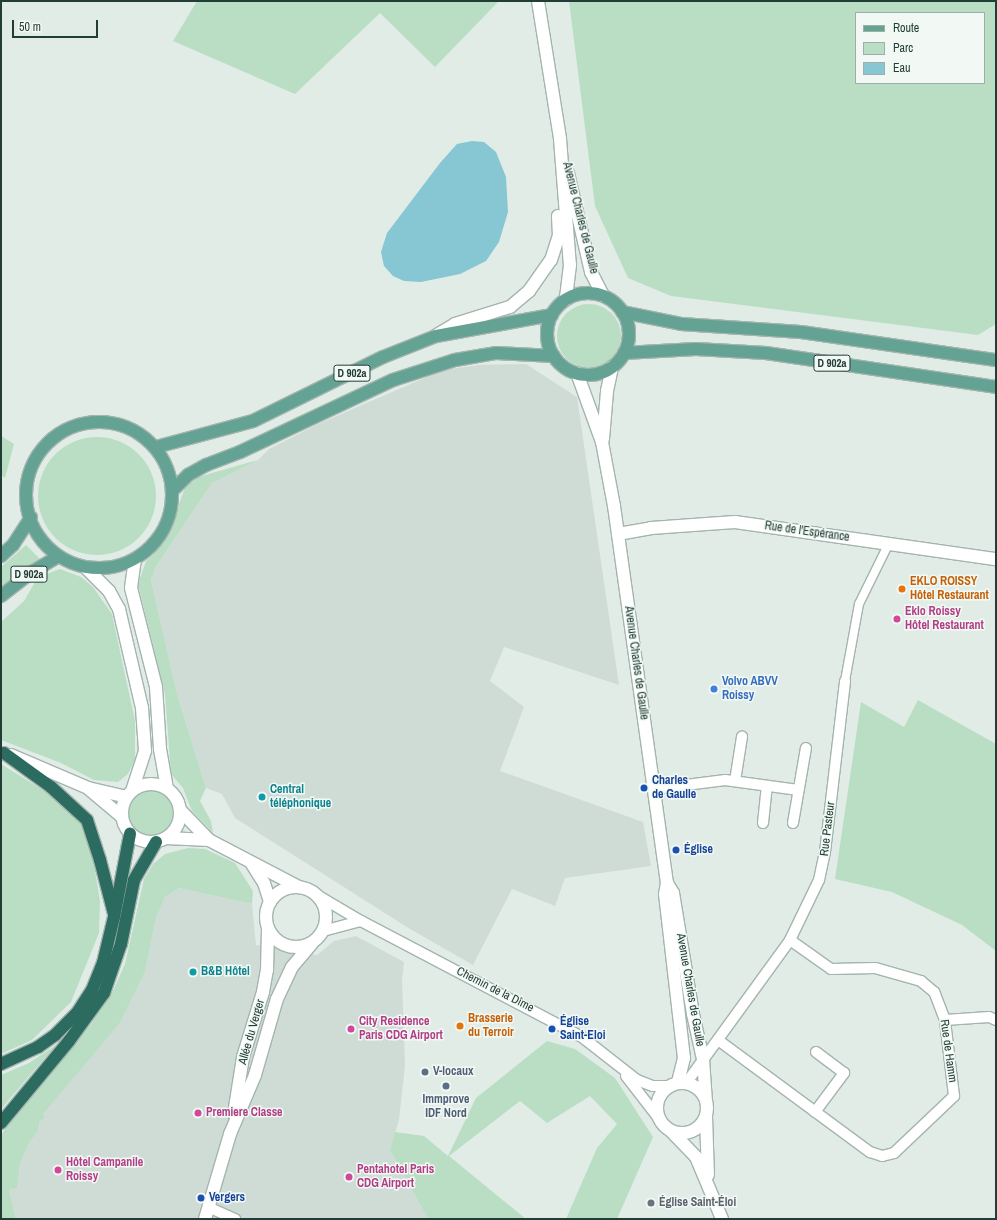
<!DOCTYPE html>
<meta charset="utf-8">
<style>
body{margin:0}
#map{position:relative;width:997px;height:1220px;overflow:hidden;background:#e1ece7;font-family:"Archivo Narrow",sans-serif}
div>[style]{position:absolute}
.built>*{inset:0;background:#cfdcd6}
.green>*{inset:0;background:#b9dec4}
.round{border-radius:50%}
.water>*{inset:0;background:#87c6d3}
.roads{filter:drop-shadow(1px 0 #a4b4ae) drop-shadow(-1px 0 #a4b4ae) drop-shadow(0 1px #a4b4ae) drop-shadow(0 -1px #a4b4ae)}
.pedestrian>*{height:8px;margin:-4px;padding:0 4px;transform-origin:4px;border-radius:4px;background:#fff}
.minor>*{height:10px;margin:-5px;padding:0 5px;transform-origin:5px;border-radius:5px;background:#fff}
.tertiary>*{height:12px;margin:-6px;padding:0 6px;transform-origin:6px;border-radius:6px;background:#fff}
.tertiary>.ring{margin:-6px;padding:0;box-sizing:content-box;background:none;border:12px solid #fff;border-radius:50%}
.secondary>*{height:12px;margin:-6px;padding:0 6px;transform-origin:6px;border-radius:6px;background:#fff}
.secondary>.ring{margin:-6px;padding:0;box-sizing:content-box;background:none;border:12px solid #fff;border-radius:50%}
.primary>*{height:12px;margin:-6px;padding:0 6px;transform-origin:6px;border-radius:6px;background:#64a394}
.primary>.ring{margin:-6px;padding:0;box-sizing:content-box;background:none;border:12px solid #64a394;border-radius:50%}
.motorway>*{height:12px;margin:-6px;padding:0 6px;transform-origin:6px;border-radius:6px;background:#2c6b5f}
.dots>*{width:11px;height:11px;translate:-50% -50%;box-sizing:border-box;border:2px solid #f2f9f5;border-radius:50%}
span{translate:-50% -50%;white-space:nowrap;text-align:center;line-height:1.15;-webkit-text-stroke:3px #f2f9f5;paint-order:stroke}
.shield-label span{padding:1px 3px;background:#f2f9f5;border:1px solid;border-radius:3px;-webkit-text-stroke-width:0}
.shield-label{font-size:11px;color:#213d36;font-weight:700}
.street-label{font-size:12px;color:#213d36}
.food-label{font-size:12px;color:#c56008;font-weight:700}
.left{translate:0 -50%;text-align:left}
.hotel-label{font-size:12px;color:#b23c85;font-weight:700}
.shop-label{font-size:12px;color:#366cbe;font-weight:700}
.transit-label{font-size:12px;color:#164399;font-weight:700}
.culture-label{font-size:12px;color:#0d838f;font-weight:700}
.service-label{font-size:12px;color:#4e5e75;font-weight:700}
.worship-label{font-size:12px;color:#5b616d;font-weight:700}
.frame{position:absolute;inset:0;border:2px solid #213d36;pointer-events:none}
.legend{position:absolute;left:855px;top:12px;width:130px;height:72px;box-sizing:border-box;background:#f2f9f5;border:1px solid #9eaea9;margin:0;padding:5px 7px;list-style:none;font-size:12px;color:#213d36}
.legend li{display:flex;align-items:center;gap:8px;height:20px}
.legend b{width:20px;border:1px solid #9eaea9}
.scale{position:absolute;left:12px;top:20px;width:86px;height:18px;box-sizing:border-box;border:2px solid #213d36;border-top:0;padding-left:5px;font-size:12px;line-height:14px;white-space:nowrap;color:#213d36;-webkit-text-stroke:3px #f2f9f5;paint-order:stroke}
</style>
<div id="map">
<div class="built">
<i style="clip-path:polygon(526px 364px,577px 397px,619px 685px,504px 647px,490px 681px,524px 707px,500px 771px,643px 822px,651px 866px,565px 878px,555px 906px,512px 889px,473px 965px,410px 929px,235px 818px,222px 794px,206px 788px,177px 694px,151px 580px,157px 565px,212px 483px,258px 460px,269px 449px,318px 424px,443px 370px,479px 365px)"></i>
<i style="clip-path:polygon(179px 888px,252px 904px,256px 945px,317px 955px,334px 941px,356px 936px,404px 962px,402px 981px,405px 1065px,399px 1120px,390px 1150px,428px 1219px,16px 1219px,9px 1190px,17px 1188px,20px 1164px,29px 1143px,38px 1131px,42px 1114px,120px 1023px,145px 972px,156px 918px,165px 897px)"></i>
</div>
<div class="green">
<i style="clip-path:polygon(197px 1px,499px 1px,435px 67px,380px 13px,295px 94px,173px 41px)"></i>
<i style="clip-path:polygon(evenodd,569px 1px,996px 1px,996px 324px,978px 335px,671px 296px,628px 278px,595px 206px,569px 1px,856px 13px,984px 13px,984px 83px,856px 83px,856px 13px)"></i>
<i class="round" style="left:557px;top:304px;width:64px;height:64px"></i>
<i style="clip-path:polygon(1px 436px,14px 444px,5px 478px,1px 475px)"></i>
<i class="round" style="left:38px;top:437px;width:118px;height:118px"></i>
<i style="clip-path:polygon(258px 460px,212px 483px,157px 565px,151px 580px,177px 694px,206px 788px,200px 801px,211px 821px,213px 833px,192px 811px,183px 788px,171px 774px,165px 694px,138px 584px,146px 561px,153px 555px,171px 528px,185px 487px,198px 477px)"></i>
<i style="clip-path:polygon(26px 545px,40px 559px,1px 589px,1px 567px)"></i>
<i style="clip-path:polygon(60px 569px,81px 577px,93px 587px,112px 614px,135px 721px,135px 760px,128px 774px,118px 782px,94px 780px,61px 763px,1px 740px,1px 622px,24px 601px,38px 577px)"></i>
<i style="clip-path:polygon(918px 700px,996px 744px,996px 951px,962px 925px,892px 892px,835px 879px,861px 702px,904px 727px)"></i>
<i style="clip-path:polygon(1px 764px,59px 800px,81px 822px,92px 852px,100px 901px,99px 933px,71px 1002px,32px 1040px,1px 1054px)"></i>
<i class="round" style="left:127px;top:789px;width:48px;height:48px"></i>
<i style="clip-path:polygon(188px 848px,205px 849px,235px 863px,253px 891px,252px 904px,179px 888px,165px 897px,156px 918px,145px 972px,120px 1023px,43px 1114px,45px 1117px,40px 1121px,38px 1131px,29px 1143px,20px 1164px,17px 1188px,9px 1190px,16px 1219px,1px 1219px,1px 1138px,3px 1132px,91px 1024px,112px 993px,125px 964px,144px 879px,153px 864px,165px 854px)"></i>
<i style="clip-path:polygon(547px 1041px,575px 1049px,615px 1078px,653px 1137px,617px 1219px,566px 1219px,597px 1148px,617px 1124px,590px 1096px,547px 1123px,520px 1101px,449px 1156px,526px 1219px,428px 1219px,390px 1150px,395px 1132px,424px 1136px,448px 1156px,476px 1098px)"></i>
<i style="clip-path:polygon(56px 1045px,25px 1081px,1px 1109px,1px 1075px,29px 1063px)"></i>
</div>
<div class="water">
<i style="clip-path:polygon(472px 141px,484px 142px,496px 152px,506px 177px,508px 212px,499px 242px,486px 261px,460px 274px,421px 282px,404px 281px,393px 276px,384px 266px,381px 252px,387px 233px,440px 163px,457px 144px)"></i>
</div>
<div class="roads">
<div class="pedestrian">
<i style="left:845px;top:681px;width:78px;rotate:-79.7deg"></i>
<i style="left:859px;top:604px;width:68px;rotate:-63.8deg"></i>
</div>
<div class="minor">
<i style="left:735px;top:781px;width:45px;rotate:-81deg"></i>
<i style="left:654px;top:789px;width:72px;rotate:-7.2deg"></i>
<i style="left:725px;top:780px;width:74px;rotate:7.8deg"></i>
<i style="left:763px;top:823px;width:37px;rotate:-84deg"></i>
<i style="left:793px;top:823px;width:76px;rotate:-80.2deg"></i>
<i style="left:317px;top:895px;width:51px;rotate:30.6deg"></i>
<i style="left:361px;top:921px;width:250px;rotate:27.7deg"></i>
<i style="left:582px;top:1037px;width:70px;rotate:38deg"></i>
<i style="left:637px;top:1080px;width:17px;rotate:21deg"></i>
<i style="left:653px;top:1086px;width:15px"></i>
<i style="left:323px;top:931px;width:39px;rotate:-15deg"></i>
<i style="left:945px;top:1020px;width:44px;rotate:-3.9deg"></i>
<i style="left:989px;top:1017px;width:8px;rotate:23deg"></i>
<i style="left:718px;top:1040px;width:189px;rotate:36.4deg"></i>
<i style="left:870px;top:1152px;width:13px;rotate:18deg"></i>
<i style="left:882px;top:1156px;width:12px;rotate:-14deg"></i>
<i style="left:894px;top:1153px;width:83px;rotate:-43.5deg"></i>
<i style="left:954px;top:1096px;width:77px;rotate:-96.8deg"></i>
<i style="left:945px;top:1020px;width:30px;rotate:-111deg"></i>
<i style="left:934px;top:992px;width:17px;rotate:-140deg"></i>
<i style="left:921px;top:981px;width:48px;rotate:-164.2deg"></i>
<i style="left:875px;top:968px;width:44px;rotate:178.7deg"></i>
<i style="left:831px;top:969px;width:50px;rotate:-144.7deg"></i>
<i style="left:626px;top:1076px;width:56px;rotate:52.3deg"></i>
<i style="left:687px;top:1082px;width:175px;rotate:-54deg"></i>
<i style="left:790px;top:940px;width:67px;rotate:-64.2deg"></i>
<i style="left:819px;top:880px;width:29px;rotate:-78deg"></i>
<i style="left:825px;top:852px;width:172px;rotate:-83.3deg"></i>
<i style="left:815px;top:1112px;width:49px;rotate:-53.4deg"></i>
<i style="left:844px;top:1073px;width:35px;rotate:-143deg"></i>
<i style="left:208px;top:1207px;width:30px;rotate:24deg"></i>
</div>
<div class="tertiary">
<i style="left:577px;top:373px;width:73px;rotate:70.1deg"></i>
<i style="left:602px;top:442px;width:65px;rotate:79.4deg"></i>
<i style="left:614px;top:506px;width:381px;rotate:82deg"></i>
<i style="left:667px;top:883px;width:11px;rotate:100deg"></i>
<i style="left:665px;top:894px;width:165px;rotate:83.4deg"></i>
<i style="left:684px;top:1058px;width:25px;rotate:104deg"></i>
<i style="left:603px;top:439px;width:48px;rotate:-85.2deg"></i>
<i style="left:607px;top:391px;width:25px;rotate:-78deg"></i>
<i style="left:180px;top:810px;width:42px;rotate:46deg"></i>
<i style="left:209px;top:840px;width:102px;rotate:27.6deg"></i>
<i style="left:166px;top:838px;width:43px;rotate:2.7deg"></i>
<i style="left:252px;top:864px;width:22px;rotate:58deg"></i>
<i style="left:264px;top:883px;width:20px;rotate:72deg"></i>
<i style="left:667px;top:883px;width:12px;rotate:59deg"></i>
<i style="left:673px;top:893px;width:123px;rotate:80.6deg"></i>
<i style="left:693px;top:1014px;width:46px;rotate:77.5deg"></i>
<i style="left:703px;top:1059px;width:39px;rotate:86deg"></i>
<i class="ring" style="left:266px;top:887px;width:48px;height:48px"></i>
<i class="ring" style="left:657px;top:1083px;width:38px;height:38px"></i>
<i style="left:234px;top:1114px;width:58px;rotate:-81deg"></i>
<i style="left:243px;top:1057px;width:68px;rotate:-72.9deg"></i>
<i style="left:263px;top:992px;width:22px;rotate:-80deg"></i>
<i style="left:267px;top:970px;width:41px;rotate:-88.6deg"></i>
<i style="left:706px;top:1116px;width:59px;rotate:88.1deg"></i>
<i style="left:671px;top:1131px;width:36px;rotate:46deg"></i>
<i style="left:696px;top:1157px;width:67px;rotate:67.2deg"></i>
<i style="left:205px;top:1219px;width:89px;rotate:-73.6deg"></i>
<i style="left:230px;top:1134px;width:64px;rotate:-67deg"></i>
<i style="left:255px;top:1075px;width:79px;rotate:-73.9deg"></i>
<i style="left:277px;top:999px;width:35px;rotate:-65deg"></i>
<i style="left:292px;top:967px;width:30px;rotate:-50deg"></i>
</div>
<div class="secondary">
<i style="left:538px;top:1px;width:140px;rotate:80.9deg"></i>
<i style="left:560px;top:139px;width:126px;rotate:85.5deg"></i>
<i style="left:570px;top:265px;width:35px;rotate:97deg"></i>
<i style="left:568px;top:173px;width:102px;rotate:76.9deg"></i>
<i style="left:591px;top:272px;width:27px;rotate:63deg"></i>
<i style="left:437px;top:335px;width:21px;rotate:-31deg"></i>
<i style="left:455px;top:324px;width:58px;rotate:-17.2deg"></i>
<i style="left:510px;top:307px;width:25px;rotate:-40deg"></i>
<i style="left:529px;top:291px;width:38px;rotate:-55deg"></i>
<i style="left:551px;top:260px;width:25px;rotate:-72deg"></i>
<i style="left:559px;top:236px;width:20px;rotate:-93deg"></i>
<i style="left:618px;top:534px;width:34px;rotate:-10deg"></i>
<i style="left:651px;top:528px;width:84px;rotate:-4.1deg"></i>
<i style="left:735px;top:522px;width:264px;rotate:8.1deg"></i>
<i style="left:135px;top:559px;width:29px;rotate:98deg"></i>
<i style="left:131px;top:588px;width:102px;rotate:75.8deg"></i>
<i style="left:156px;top:687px;width:62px;rotate:86.3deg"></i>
<i style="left:160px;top:749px;width:40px;rotate:80deg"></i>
<i style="left:85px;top:567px;width:34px;rotate:45deg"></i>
<i style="left:109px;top:591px;width:21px;rotate:61deg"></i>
<i style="left:119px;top:609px;width:102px;rotate:76.9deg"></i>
<i style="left:142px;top:708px;width:43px;rotate:86deg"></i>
<i style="left:145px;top:751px;width:40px;rotate:108deg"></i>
<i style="left:11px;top:755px;width:84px;rotate:23.2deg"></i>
<i style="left:88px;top:788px;width:39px;rotate:13deg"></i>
<i class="ring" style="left:122px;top:784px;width:46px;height:46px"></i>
<i style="left:90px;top:790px;width:40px;rotate:40deg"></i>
</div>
<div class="primary">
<i class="ring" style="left:547px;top:293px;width:70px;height:70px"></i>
<i style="left:622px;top:312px;width:60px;rotate:11.5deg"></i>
<i style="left:681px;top:324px;width:120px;rotate:3.8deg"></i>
<i style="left:801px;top:332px;width:197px;rotate:8.2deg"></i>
<i style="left:624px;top:353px;width:72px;rotate:-3.2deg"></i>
<i style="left:696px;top:349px;width:70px;rotate:3.3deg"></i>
<i style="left:766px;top:353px;width:232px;rotate:8.4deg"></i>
<i class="ring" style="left:26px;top:422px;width:134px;height:134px"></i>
<i style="left:156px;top:447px;width:100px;rotate:-15deg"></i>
<i style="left:253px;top:421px;width:145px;rotate:-26.2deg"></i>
<i style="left:383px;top:357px;width:57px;rotate:-21.6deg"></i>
<i style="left:436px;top:336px;width:118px;rotate:-10.3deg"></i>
<i style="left:172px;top:491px;width:23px;rotate:-45deg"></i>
<i style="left:188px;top:475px;width:21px;rotate:-29deg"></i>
<i style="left:206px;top:465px;width:36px;rotate:-21deg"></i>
<i style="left:240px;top:452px;width:169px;rotate:-25.2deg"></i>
<i style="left:393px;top:380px;width:65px;rotate:-17.9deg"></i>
<i style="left:455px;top:360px;width:42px;rotate:-9.7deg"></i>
<i style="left:496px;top:353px;width:58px;rotate:3deg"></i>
<i style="left:1px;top:556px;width:16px;rotate:-43deg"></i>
<i style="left:13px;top:545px;width:33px;rotate:-57deg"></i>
<i style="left:1px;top:596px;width:39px;rotate:-38deg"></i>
<i style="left:32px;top:572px;width:31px;rotate:-31deg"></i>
</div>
<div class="motorway">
<i style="left:4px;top:753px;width:58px;rotate:35.9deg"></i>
<i style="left:51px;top:787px;width:49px;rotate:42.5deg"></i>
<i style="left:87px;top:820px;width:42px;rotate:72deg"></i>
<i style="left:100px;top:860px;width:56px;rotate:75.5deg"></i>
<i style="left:1px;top:1064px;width:41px;rotate:-24.7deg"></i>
<i style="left:38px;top:1047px;width:21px;rotate:-35deg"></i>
<i style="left:55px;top:1035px;width:31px;rotate:-45deg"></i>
<i style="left:77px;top:1013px;width:27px;rotate:-57deg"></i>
<i style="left:92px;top:990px;width:29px;rotate:-68deg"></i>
<i style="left:103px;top:963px;width:47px;rotate:-76.6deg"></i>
<i style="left:114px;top:917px;width:85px;rotate:-79.1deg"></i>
<i style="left:1px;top:1123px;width:107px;rotate:-50.3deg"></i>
<i style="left:69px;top:1041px;width:59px;rotate:-53.9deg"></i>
<i style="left:104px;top:993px;width:52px;rotate:-70.9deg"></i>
<i style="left:121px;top:944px;width:65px;rotate:-78.5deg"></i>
<i style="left:134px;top:880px;width:44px;rotate:-59.9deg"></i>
</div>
</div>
<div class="dots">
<i style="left:902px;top:589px;background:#e8710a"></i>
<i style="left:897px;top:619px;background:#d1479c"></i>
<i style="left:714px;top:689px;background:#3f7fe0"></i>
<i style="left:644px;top:788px;background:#1a4fb4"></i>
<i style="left:262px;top:797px;background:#0f9aa8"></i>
<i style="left:676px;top:850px;background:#1a4fb4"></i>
<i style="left:193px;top:972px;background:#0f9aa8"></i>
<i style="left:460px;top:1026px;background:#e8710a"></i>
<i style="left:351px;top:1029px;background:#d1479c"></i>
<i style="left:552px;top:1029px;background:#1a4fb4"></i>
<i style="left:425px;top:1072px;background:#5c6f8a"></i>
<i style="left:446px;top:1086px;background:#5c6f8a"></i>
<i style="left:198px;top:1113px;background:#d1479c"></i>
<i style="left:58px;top:1170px;background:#d1479c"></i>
<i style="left:349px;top:1177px;background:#d1479c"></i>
<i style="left:201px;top:1198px;background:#1a4fb4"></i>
<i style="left:651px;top:1203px;background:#6b7280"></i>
</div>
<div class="shield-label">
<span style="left:832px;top:363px">D 902a</span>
<span style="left:352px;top:373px">D 902a</span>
<span style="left:29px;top:574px">D 902a</span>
</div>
<div class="street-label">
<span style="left:580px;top:218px;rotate:76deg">Avenue Charles de Gaulle</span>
<span style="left:807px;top:532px;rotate:8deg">Rue de l'Espérance</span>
<span style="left:636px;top:663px;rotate:82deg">Avenue Charles de Gaulle</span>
<span style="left:828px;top:829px;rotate:-83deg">Rue Pasteur</span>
<span style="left:495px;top:990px;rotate:27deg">Chemin de la Dîme</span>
<span style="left:690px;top:990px;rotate:80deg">Avenue Charles de Gaulle</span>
<span style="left:252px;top:1032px;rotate:-74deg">Allée du Verger</span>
<span style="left:948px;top:1051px;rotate:82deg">Rue de Hamm</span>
</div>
<div class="food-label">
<span class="left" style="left:910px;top:589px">EKLO ROISSY<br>Hôtel Restaurant</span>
<span class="left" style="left:468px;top:1026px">Brasserie<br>du Terroir</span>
</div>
<div class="hotel-label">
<span class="left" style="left:905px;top:619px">Eklo Roissy<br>Hôtel Restaurant</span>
<span class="left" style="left:359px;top:1029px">City Residence<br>Paris CDG Airport</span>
<span class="left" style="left:206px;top:1113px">Premiere Classe</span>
<span class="left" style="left:66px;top:1170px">Hôtel Campanile<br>Roissy</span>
<span class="left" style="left:357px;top:1177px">Pentahotel Paris<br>CDG Airport</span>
</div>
<div class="shop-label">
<span class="left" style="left:722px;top:689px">Volvo ABVV<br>Roissy</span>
</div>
<div class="transit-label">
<span class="left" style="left:652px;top:788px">Charles<br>de Gaulle</span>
<span class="left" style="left:684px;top:850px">Église</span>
<span class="left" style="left:560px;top:1029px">Église<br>Saint-Eloi</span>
<span class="left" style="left:209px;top:1198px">Vergers</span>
</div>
<div class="culture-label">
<span class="left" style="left:270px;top:797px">Central<br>téléphonique</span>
<span class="left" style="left:201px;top:972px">B&amp;B Hôtel</span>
</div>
<div class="service-label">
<span class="left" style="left:433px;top:1072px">V-locaux</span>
<span style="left:446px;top:1107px">Immprove<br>IDF Nord</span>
</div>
<div class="worship-label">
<span class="left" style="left:659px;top:1203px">Église Saint-Éloi</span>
</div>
<div class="frame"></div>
<ul class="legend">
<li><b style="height:5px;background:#64a394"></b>Route</li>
<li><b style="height:11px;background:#b9dec4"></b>Parc</li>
<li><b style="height:11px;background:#87c6d3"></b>Eau</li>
</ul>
<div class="scale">50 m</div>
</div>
